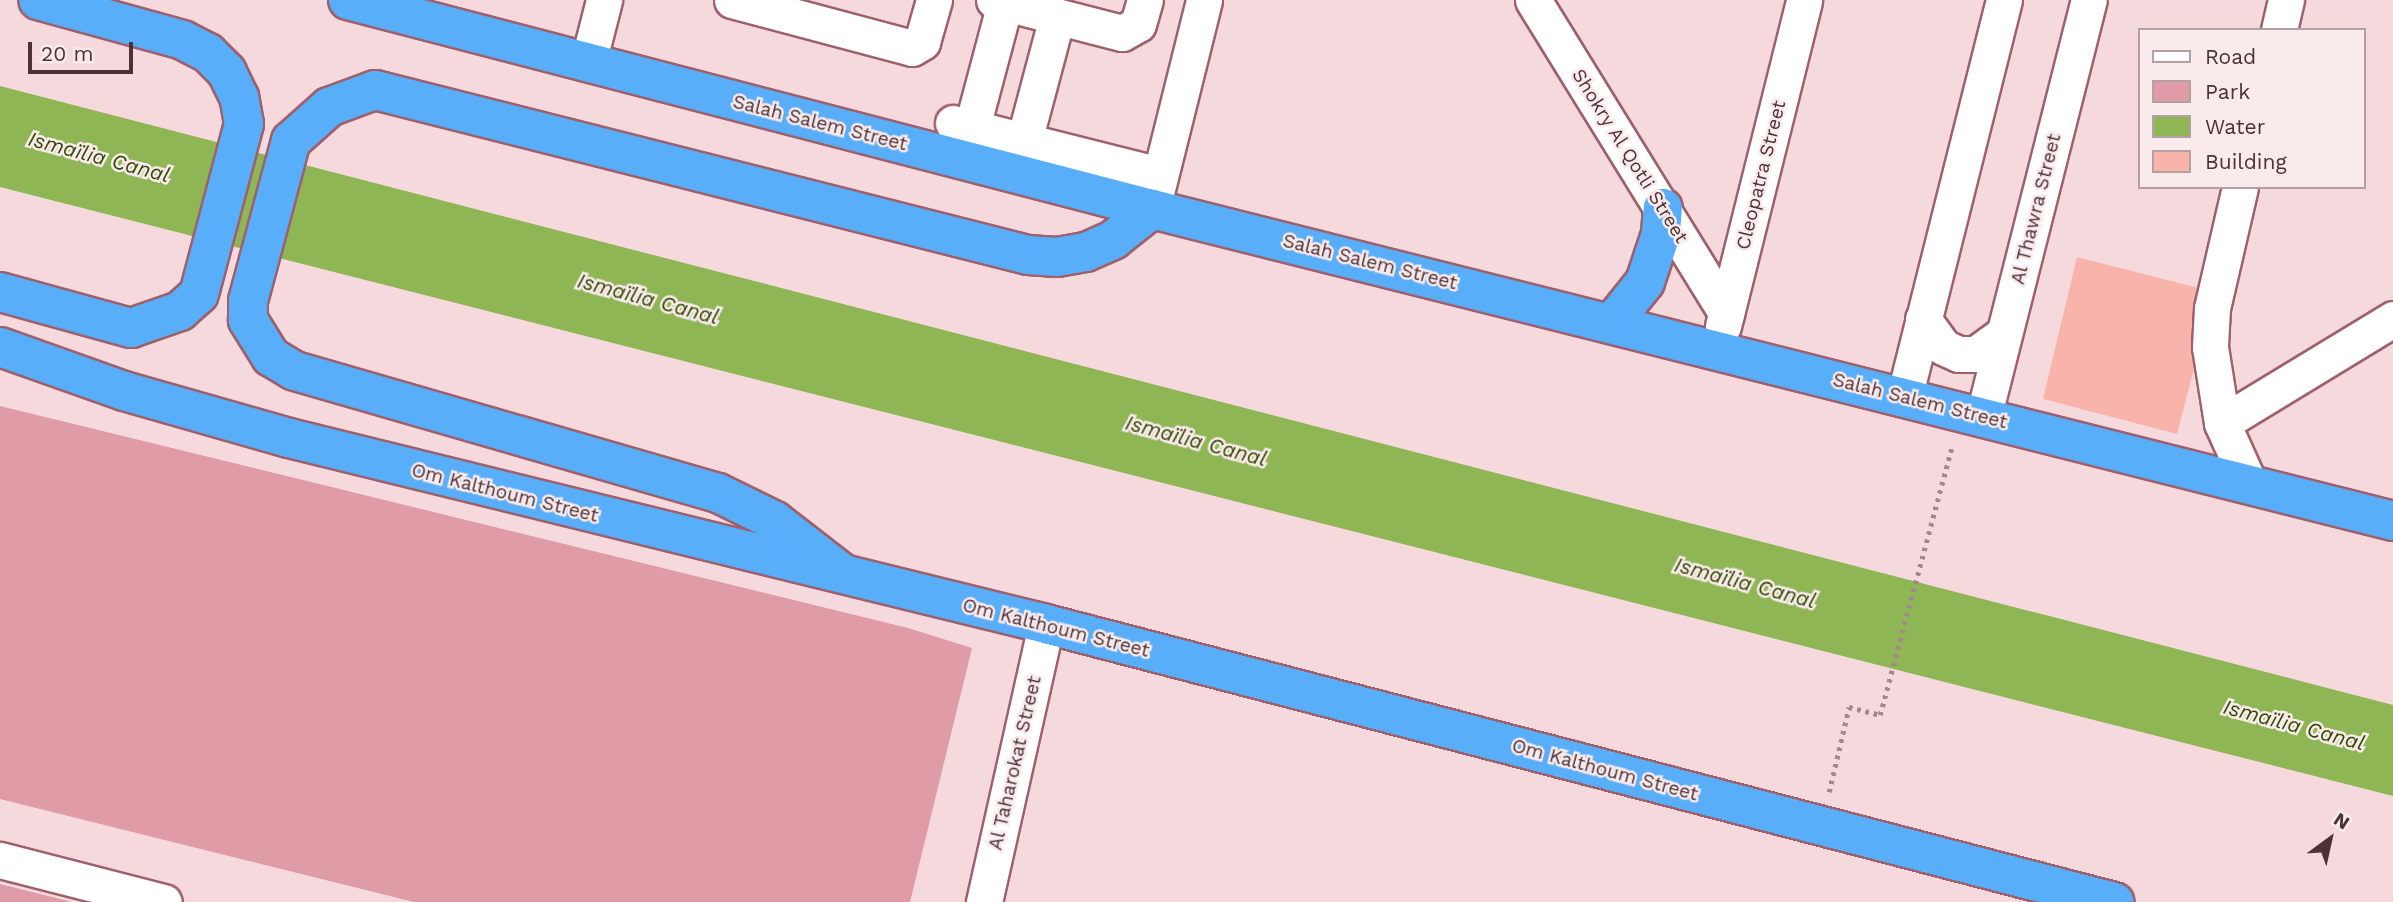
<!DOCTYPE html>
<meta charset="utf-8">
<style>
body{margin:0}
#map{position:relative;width:2393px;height:902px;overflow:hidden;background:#f6d9dd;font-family:"Work Sans",sans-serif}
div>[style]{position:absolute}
.green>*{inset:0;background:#df9ba6}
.water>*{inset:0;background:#8eb655}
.building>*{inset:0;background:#f8b4ab}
.path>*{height:4.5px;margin-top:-2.25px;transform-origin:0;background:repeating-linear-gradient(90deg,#a3878b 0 3.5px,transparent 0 8.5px)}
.roads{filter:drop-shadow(2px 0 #9e606c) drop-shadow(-2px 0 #9e606c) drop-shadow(0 2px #9e606c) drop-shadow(0 -2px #9e606c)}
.minor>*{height:35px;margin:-17.5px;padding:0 17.5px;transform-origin:17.5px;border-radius:17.5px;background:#fff}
.highway>*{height:38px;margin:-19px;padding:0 19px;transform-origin:19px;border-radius:19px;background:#59aefa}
span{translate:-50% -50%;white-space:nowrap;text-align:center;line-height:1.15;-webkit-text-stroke:5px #f9eaec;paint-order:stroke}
.street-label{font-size:19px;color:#4c3135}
.water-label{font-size:21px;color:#324a00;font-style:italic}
.legend{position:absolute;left:2138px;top:28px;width:228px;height:161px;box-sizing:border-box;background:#f9eaec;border:2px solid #b4a0a3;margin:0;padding:9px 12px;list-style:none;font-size:21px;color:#4c3135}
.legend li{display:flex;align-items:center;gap:14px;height:35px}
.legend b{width:35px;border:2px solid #b4a0a3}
.north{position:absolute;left:2295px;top:804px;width:70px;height:70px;-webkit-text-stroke:5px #f9eaec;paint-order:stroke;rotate:33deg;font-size:19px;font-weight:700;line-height:28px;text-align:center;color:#4c3135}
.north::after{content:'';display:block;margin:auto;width:24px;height:32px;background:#4c3135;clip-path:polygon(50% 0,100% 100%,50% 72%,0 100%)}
.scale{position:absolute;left:28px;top:42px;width:105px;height:32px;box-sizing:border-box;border:4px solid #4c3135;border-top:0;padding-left:9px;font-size:21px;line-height:24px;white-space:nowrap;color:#4c3135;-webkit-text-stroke:5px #f9eaec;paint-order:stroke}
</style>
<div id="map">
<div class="green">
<i style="clip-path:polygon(0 406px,908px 628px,972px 648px,910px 902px,414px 902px,0 799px)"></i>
<i style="clip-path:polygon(0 884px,72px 902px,0 902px)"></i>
</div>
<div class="water">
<i style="clip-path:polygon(0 86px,2393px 705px,2393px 796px,0 187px)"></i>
</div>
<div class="building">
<i style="clip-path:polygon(2077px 257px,2214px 292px,2177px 434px,2043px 399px)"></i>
</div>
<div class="path">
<i style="left:1829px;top:792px;width:87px;rotate:-76.8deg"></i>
<i style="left:1849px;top:707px;width:32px;rotate:14deg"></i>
<i style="left:1880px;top:715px;width:278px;rotate:-75deg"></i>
</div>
<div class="roads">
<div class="minor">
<i style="left:732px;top:0;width:186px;rotate:14.9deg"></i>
<i style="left:912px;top:48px;width:12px;rotate:-31deg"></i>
<i style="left:922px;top:42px;width:44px;rotate:-74.1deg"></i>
<i style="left:994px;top:0;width:132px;rotate:14.5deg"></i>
<i style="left:1122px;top:33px;width:18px;rotate:-29deg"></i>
<i style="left:1138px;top:24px;width:25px;rotate:-74deg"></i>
<i style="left:1533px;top:0;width:368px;rotate:58.3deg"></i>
<i style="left:2279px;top:30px;width:31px;rotate:-77deg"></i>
<i style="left:588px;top:63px;width:65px;rotate:-75.7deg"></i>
<i style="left:953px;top:123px;width:213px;rotate:14.1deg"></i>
<i style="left:972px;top:127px;width:128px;rotate:-75.1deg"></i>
<i style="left:1024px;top:141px;width:128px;rotate:-75.1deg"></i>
<i style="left:2240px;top:187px;width:124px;rotate:103deg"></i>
<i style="left:2212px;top:308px;width:39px;rotate:93deg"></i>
<i style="left:2210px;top:347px;width:77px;rotate:81deg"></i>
<i style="left:2222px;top:423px;width:66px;rotate:65.8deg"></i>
<i style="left:1152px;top:209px;width:215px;rotate:-76deg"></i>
<i style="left:1923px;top:319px;width:34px;rotate:54deg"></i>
<i style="left:1943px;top:347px;width:17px;rotate:24deg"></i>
<i style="left:1959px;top:354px;width:17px"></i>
<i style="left:1976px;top:354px;width:34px;rotate:-36deg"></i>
<i style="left:1723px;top:326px;width:336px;rotate:-76deg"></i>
<i style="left:1904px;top:398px;width:410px;rotate:-75.9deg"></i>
<i style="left:1983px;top:418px;width:431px;rotate:-75.8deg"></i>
<i style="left:2222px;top:423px;width:200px;rotate:-31.3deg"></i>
<i style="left:0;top:860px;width:169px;rotate:14.4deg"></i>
<i style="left:984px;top:902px;width:285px;rotate:-77.4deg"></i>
</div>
<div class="highway">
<i style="left:348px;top:0;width:831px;rotate:14.57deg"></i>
<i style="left:1152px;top:209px;width:1280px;rotate:14.11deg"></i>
<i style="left:0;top:292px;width:136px;rotate:15.4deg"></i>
<i style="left:131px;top:328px;width:52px;rotate:-19.1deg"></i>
<i style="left:180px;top:311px;width:25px;rotate:-42deg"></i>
<i style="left:199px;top:294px;width:176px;rotate:-75.2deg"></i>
<i style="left:244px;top:124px;width:27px;rotate:-100deg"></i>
<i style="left:239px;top:97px;width:28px;rotate:-116deg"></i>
<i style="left:227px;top:72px;width:27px;rotate:-135deg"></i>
<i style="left:208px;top:53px;width:28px;rotate:-153deg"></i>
<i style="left:183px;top:40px;width:150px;rotate:-164.6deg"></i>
<i style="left:1613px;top:322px;width:51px;rotate:-51.3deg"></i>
<i style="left:1645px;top:282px;width:51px;rotate:-71.6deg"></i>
<i style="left:1661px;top:234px;width:26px;rotate:-86deg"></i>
<i style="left:0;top:347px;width:132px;rotate:19.5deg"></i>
<i style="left:124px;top:391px;width:172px;rotate:15.9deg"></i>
<i style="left:289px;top:438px;width:780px;rotate:13.8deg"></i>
<i style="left:1046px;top:624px;width:1104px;rotate:14.59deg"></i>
<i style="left:842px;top:573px;width:85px;rotate:-142.2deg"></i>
<i style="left:775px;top:521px;width:64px;rotate:-153.8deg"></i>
<i style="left:718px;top:493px;width:442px;rotate:-163.9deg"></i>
<i style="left:293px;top:370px;width:26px;rotate:-149deg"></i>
<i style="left:271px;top:357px;width:44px;rotate:-121.9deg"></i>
<i style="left:248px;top:320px;width:19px;rotate:-90deg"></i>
<i style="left:248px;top:301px;width:166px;rotate:-75deg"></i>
<i style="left:291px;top:141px;width:51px;rotate:-41.8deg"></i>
<i style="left:329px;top:107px;width:49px;rotate:-20.3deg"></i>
<i style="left:375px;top:90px;width:674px;rotate:14.18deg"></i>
<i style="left:1028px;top:255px;width:29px;rotate:4deg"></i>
<i style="left:1057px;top:257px;width:29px;rotate:-10deg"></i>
<i style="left:1086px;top:252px;width:30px;rotate:-24deg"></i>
<i style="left:1113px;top:240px;width:50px;rotate:-38.5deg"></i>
</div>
</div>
<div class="street-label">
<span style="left:820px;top:123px;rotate:14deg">Salah Salem Street</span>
<span style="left:1630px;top:156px;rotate:58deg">Shokry Al Qotli Street</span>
<span style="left:1761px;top:175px;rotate:-76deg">Cleopatra Street</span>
<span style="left:2036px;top:209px;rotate:-76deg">Al Thawra Street</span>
<span style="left:1370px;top:262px;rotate:14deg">Salah Salem Street</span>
<span style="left:1920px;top:401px;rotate:14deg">Salah Salem Street</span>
<span style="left:505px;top:493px;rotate:14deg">Om Kalthoum Street</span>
<span style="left:1056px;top:628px;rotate:14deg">Om Kalthoum Street</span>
<span style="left:1015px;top:763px;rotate:-77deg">Al Taharokat Street</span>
<span style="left:1605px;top:770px;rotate:15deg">Om Kalthoum Street</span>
</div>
<div class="water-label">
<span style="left:99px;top:157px;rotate:15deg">Ismaïlia Canal</span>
<span style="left:648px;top:299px;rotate:15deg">Ismaïlia Canal</span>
<span style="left:1196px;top:441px;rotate:15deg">Ismaïlia Canal</span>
<span style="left:1745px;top:583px;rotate:15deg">Ismaïlia Canal</span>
<span style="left:2294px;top:725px;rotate:15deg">Ismaïlia Canal</span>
</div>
<ul class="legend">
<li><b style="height:9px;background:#fff"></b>Road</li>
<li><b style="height:19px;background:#df9ba6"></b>Park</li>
<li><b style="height:19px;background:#8eb655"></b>Water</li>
<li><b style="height:19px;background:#f8b4ab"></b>Building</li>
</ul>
<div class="north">N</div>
<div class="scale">20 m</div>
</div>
